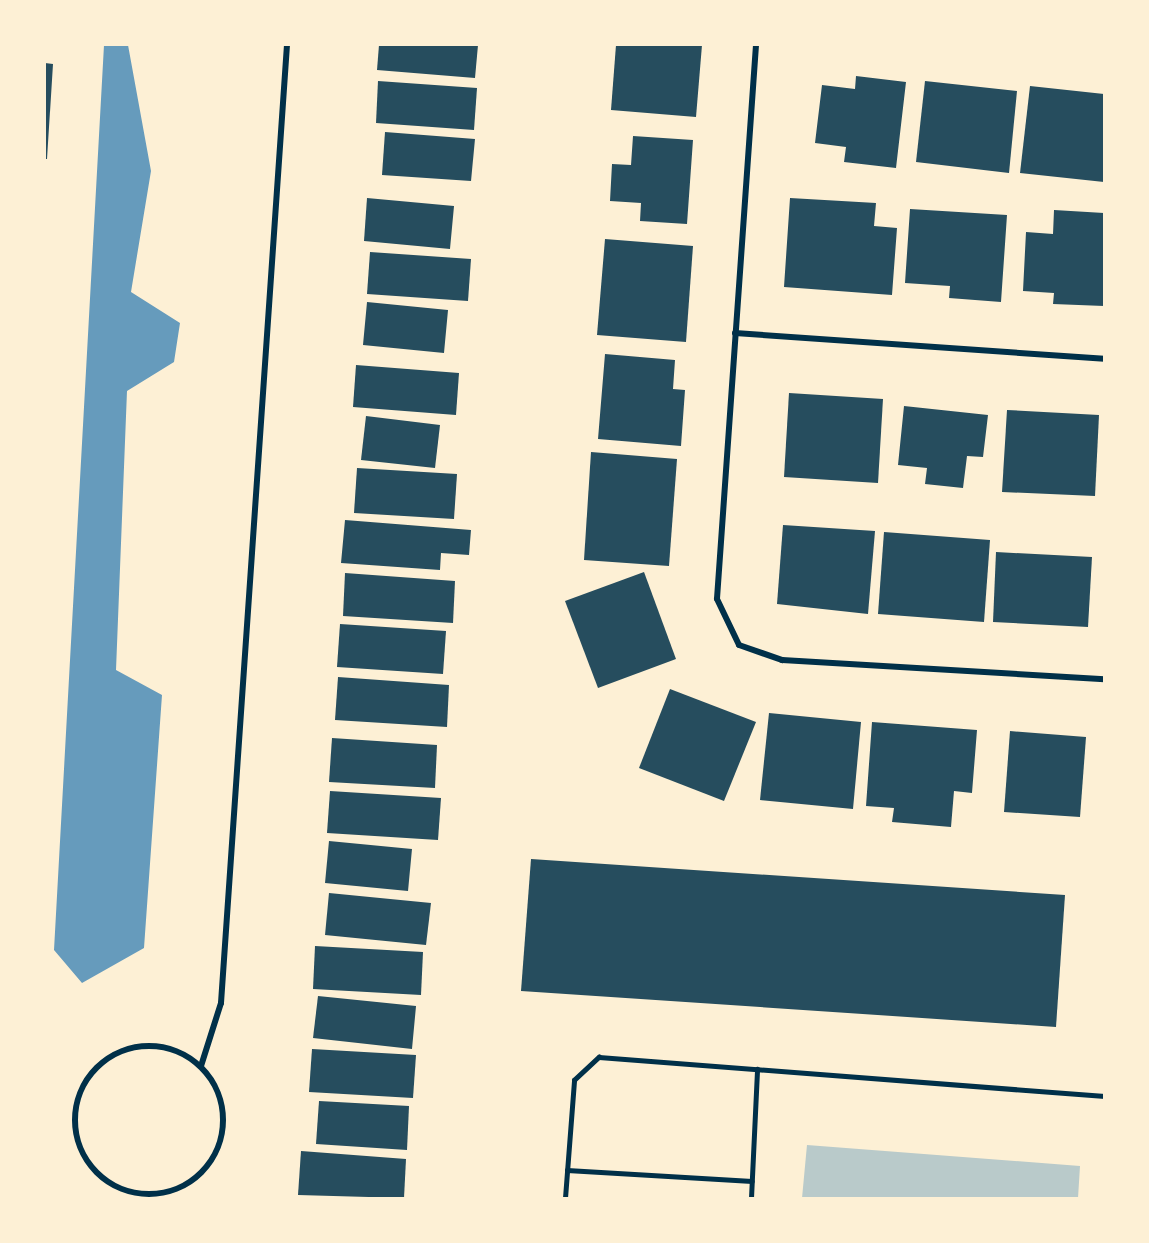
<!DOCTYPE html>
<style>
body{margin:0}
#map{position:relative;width:1149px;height:1243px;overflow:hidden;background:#fdf0d5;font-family:Roboto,sans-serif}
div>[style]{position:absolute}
.green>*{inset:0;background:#b9caca}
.water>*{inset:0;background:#669bbc}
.building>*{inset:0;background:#264d5e}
.service>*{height:4.5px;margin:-2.25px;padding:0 2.25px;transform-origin:2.25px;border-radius:2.25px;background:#003049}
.minor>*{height:6px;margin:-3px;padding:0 3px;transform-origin:3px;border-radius:3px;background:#003049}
.minor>.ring{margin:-3px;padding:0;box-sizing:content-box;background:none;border:6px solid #003049;border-radius:50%}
span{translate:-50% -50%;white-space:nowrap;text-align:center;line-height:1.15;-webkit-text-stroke:6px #fdf0d5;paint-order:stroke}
.frame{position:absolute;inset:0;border:46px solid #fdf0d5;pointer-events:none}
</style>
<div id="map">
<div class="green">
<i style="clip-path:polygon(807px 1145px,1080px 1166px,1078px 1198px,802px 1198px)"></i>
</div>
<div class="water">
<i style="clip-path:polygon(104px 45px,128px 45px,151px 171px,131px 292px,180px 323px,174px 362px,127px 391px,116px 670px,162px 695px,144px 948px,82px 983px,54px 950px)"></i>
</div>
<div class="building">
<i style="clip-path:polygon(379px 45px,478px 45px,475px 78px,377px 70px)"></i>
<i style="clip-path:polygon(616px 45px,702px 45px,696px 117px,611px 110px)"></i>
<i style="clip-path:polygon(45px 63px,53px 64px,47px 159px,45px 159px)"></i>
<i style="clip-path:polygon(856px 76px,906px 82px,896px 168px,844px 162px,846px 147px,815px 143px,822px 85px,855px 89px)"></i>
<i style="clip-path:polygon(378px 81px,477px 88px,474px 130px,376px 123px)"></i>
<i style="clip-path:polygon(925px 81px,1017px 91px,1009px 173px,916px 162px)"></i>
<i style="clip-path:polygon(1030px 86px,1104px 94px,1104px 182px,1020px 173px)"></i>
<i style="clip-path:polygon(385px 132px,475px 139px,471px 181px,382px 175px)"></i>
<i style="clip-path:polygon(633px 136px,693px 140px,687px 224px,640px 221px,641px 203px,610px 201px,612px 164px,631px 165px)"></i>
<i style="clip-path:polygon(367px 198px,454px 206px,450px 249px,364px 241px)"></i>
<i style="clip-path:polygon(790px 198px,876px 203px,874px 226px,897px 228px,892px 295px,784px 287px)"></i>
<i style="clip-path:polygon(910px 209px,1007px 215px,1001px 302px,949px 298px,950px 286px,905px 283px)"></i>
<i style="clip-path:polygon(1054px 210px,1104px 213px,1104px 306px,1053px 304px,1054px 293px,1023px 291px,1026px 232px,1053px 234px)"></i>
<i style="clip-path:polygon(605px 239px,693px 246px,686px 342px,597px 335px)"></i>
<i style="clip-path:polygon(370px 252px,471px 259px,468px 301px,367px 294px)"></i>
<i style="clip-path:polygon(367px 302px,448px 310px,444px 353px,363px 345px)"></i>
<i style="clip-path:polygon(605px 354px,675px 360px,673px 389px,685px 390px,681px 446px,598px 439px)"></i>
<i style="clip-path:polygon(356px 365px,459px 373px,456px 415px,353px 407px)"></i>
<i style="clip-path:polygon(789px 393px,883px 399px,878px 483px,784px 477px)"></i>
<i style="clip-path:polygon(904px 406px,988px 415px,983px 457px,967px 456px,963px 488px,925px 484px,927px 468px,898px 465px)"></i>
<i style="clip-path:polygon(1007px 410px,1099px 415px,1095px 496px,1002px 492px)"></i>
<i style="clip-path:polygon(366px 416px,440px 425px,435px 468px,361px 460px)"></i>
<i style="clip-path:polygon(591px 452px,677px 459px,669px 566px,584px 560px)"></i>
<i style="clip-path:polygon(357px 468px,457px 474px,454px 519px,354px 513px)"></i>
<i style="clip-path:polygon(345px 520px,471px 530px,469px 555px,441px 553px,440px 570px,341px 563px)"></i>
<i style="clip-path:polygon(783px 525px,875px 531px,868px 614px,777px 604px)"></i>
<i style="clip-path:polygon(884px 532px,990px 540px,984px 622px,878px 614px)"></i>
<i style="clip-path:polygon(996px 552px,1092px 557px,1088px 627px,993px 622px)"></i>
<i style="clip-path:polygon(644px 572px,676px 659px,598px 688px,565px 601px)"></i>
<i style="clip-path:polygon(345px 573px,455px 581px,453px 623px,343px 616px)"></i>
<i style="clip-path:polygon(340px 624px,446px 631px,443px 674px,337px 667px)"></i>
<i style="clip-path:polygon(338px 677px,449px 685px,447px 727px,335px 720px)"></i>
<i style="clip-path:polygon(670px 689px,756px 722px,724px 801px,639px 768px)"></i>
<i style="clip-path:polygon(769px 713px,861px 722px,853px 809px,760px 800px)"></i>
<i style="clip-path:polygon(872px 722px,977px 730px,972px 793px,954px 791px,951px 827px,892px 822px,894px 808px,866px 806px)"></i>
<i style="clip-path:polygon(1010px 731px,1086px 737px,1080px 817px,1004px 812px)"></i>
<i style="clip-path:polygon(332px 738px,437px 745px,435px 788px,329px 782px)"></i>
<i style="clip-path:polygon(330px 791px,441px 798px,438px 840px,327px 833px)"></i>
<i style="clip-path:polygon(329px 841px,412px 849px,408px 891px,325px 883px)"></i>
<i style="clip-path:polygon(531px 859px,1065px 895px,1056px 1027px,521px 991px)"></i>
<i style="clip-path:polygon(329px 893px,431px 903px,426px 945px,325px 935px)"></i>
<i style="clip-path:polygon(315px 946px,423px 952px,421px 995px,313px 989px)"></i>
<i style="clip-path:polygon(318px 996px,416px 1006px,412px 1049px,313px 1038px)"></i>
<i style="clip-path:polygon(312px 1049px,416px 1055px,413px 1098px,309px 1092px)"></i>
<i style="clip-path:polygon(319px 1101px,409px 1106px,407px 1150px,316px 1144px)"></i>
<i style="clip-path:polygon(301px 1151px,406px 1159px,404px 1198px,298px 1195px)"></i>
</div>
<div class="service">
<i style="left:567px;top:1170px;width:185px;rotate:3.4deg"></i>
<i style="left:565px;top:1198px;width:118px;rotate:-85.6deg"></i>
<i style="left:574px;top:1080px;width:34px;rotate:-43deg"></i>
<i style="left:599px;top:1057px;width:507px;rotate:4.42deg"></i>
<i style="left:751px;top:1198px;width:129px;rotate:-87.3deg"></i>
</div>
<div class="minor">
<i style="left:756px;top:45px;width:555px;rotate:94.03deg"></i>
<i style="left:717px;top:599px;width:51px;rotate:64.4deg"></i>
<i style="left:739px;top:645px;width:46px;rotate:19.2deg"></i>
<i style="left:782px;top:660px;width:323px;rotate:3.4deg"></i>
<i style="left:735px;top:333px;width:370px;rotate:4deg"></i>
<i class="ring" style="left:75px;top:1046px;width:142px;height:142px"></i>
<i style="left:201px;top:1066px;width:66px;rotate:-72.4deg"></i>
<i style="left:221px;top:1003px;width:960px;rotate:-86.06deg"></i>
</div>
<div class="frame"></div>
</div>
